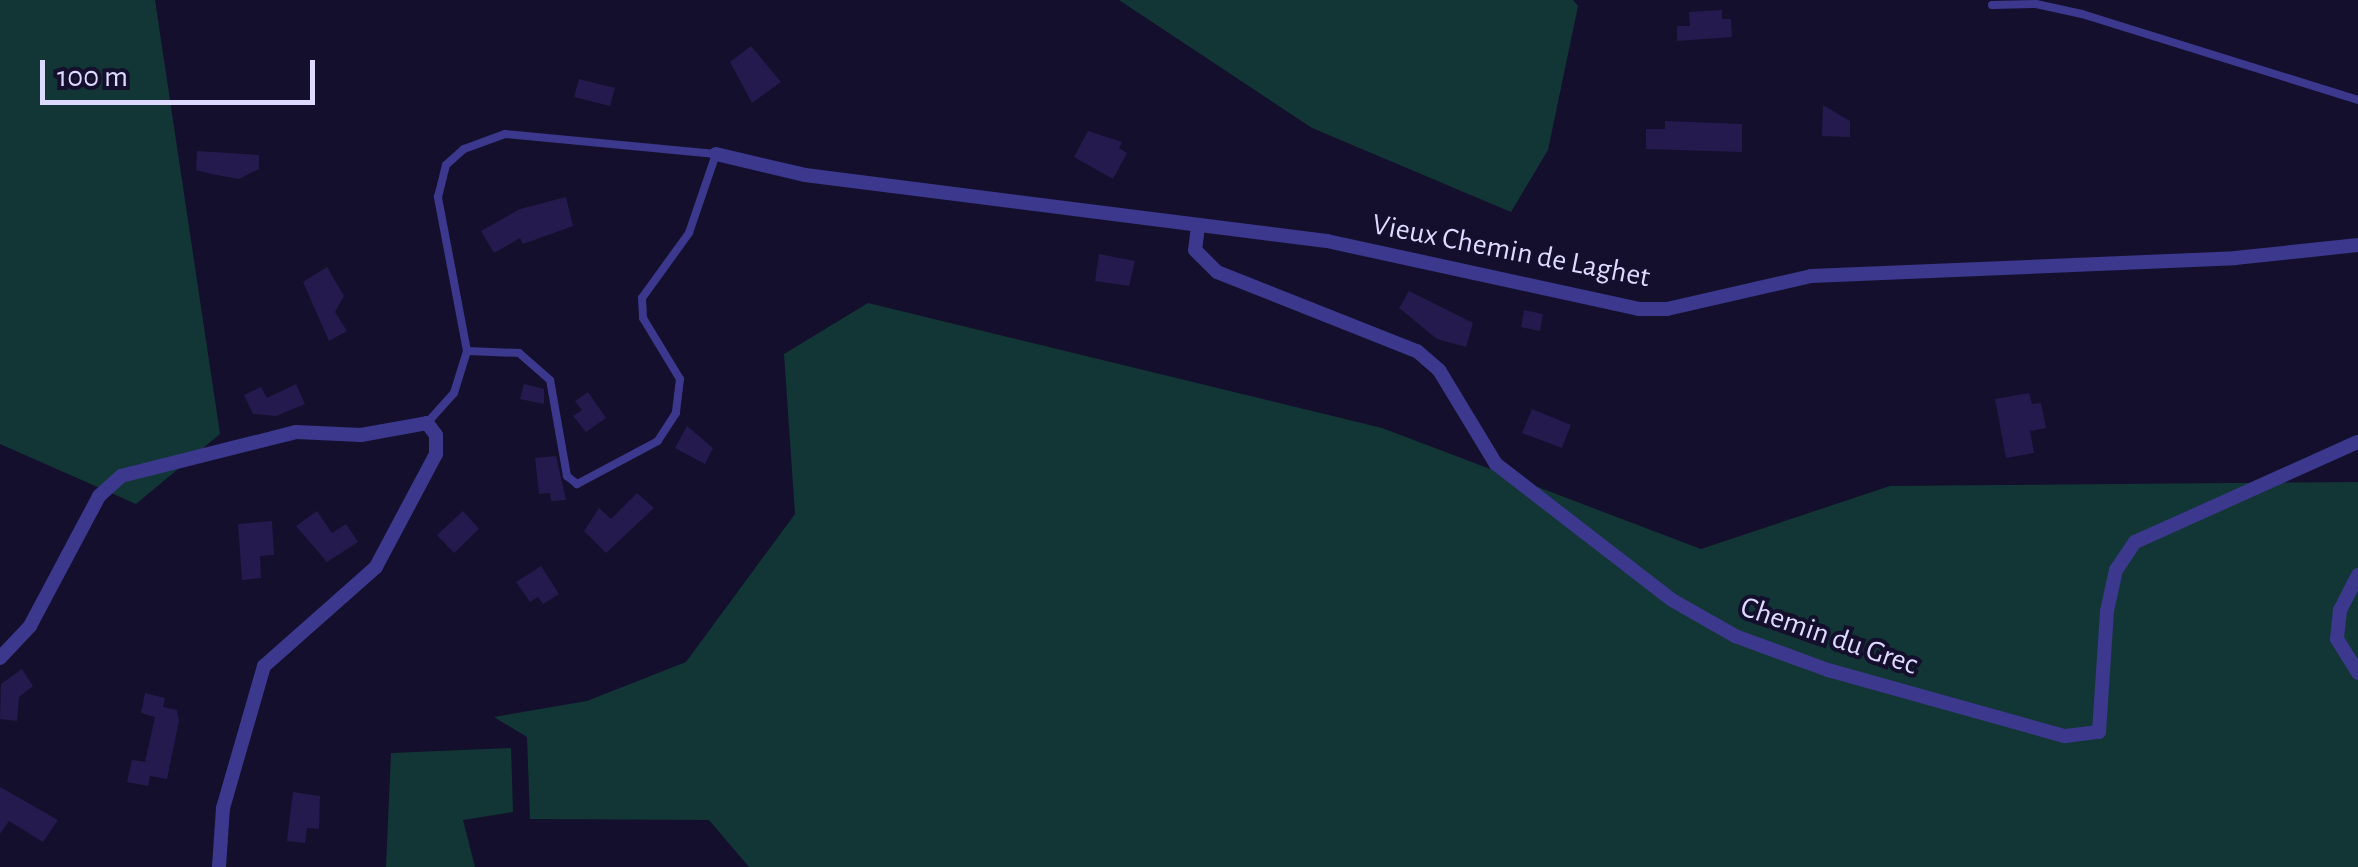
<!DOCTYPE html>
<style>
body{margin:0}
#map{position:relative;width:2358px;height:867px;overflow:hidden;background:#140f2c;font-family:"Alegreya Sans",sans-serif}
div>[style]{position:absolute}
.green>*{inset:0;background:#123635}
.building>*{inset:0;background:#251a4e}
.service>*{height:8px;margin:-4px;padding:0 4px;transform-origin:4px;border-radius:4px;background:#3b388d}
.minor>*{height:14px;margin:-7px;padding:0 7px;transform-origin:7px;border-radius:7px;background:#3b388d}
span{translate:-50% -50%;white-space:nowrap;text-align:center;line-height:1.15;-webkit-text-stroke:8px #140f2c;paint-order:stroke}
.street-label{font-size:30px;color:#dedaff}
.scale{position:absolute;left:40px;top:60px;width:275px;height:45px;box-sizing:border-box;border:5px solid #dedaff;border-top:0;padding-left:12px;font-size:30px;line-height:35px;white-space:nowrap;color:#dedaff;-webkit-text-stroke:8px #140f2c;paint-order:stroke}
</style>
<div id="map">
<div class="green">
<i style="clip-path:polygon(0 0,155px 0,220px 434px,136px 504px,0 444px)"></i>
<i style="clip-path:polygon(1119px 0,1573px 0,1578px 6px,1548px 150px,1511px 212px,1312px 128px)"></i>
<i style="clip-path:polygon(868px 303px,1382px 428px,1701px 549px,1890px 486px,2358px 482px,2358px 867px,749px 867px,709px 820px,530px 819px,527px 737px,494px 717px,587px 701px,686px 662px,795px 514px,784px 354px)"></i>
<i style="clip-path:polygon(511px 748px,513px 812px,463px 820px,475px 867px,386px 867px,391px 753px)"></i>
</div>
<div class="building">
<i style="clip-path:polygon(1722px 10px,1722px 19px,1731px 19px,1732px 37px,1677px 41px,1677px 26px,1690px 26px,1689px 12px)"></i>
<i style="clip-path:polygon(751px 46px,781px 82px,752px 103px,730px 62px)"></i>
<i style="clip-path:polygon(579px 79px,615px 88px,610px 106px,574px 97px)"></i>
<i style="clip-path:polygon(1823px 105px,1850px 121px,1850px 137px,1822px 136px)"></i>
<i style="clip-path:polygon(1665px 121px,1742px 124px,1742px 152px,1646px 149px,1646px 129px,1665px 129px)"></i>
<i style="clip-path:polygon(1088px 131px,1122px 142px,1119px 148px,1127px 153px,1113px 179px,1074px 157px)"></i>
<i style="clip-path:polygon(197px 151px,259px 155px,259px 169px,239px 179px,211px 174px,196px 170px)"></i>
<i style="clip-path:polygon(566px 197px,573px 226px,523px 244px,520px 238px,494px 253px,481px 231px,520px 209px)"></i>
<i style="clip-path:polygon(1099px 254px,1135px 261px,1129px 286px,1095px 281px)"></i>
<i style="clip-path:polygon(327px 267px,344px 296px,335px 312px,347px 331px,329px 341px,303px 282px)"></i>
<i style="clip-path:polygon(1409px 291px,1473px 323px,1466px 347px,1437px 339px,1399px 308px)"></i>
<i style="clip-path:polygon(1524px 310px,1543px 314px,1540px 331px,1521px 327px)"></i>
<i style="clip-path:polygon(296px 384px,305px 404px,276px 416px,253px 414px,244px 395px,261px 387px,267px 398px)"></i>
<i style="clip-path:polygon(524px 384px,544px 389px,544px 404px,520px 399px)"></i>
<i style="clip-path:polygon(588px 392px,606px 418px,586px 432px,573px 416px,582px 410px,575px 401px)"></i>
<i style="clip-path:polygon(2029px 393px,2032px 404px,2041px 403px,2046px 428px,2030px 431px,2034px 453px,2006px 458px,1995px 399px)"></i>
<i style="clip-path:polygon(1532px 409px,1571px 425px,1562px 448px,1522px 433px)"></i>
<i style="clip-path:polygon(687px 426px,713px 448px,705px 464px,675px 448px)"></i>
<i style="clip-path:polygon(556px 456px,566px 500px,551px 501px,550px 493px,539px 494px,535px 458px)"></i>
<i style="clip-path:polygon(637px 493px,654px 508px,606px 553px,584px 531px,599px 508px,611px 519px)"></i>
<i style="clip-path:polygon(317px 511px,332px 533px,346px 524px,358px 542px,327px 562px,296px 526px)"></i>
<i style="clip-path:polygon(463px 511px,479px 529px,454px 553px,437px 535px)"></i>
<i style="clip-path:polygon(272px 521px,274px 555px,260px 556px,261px 578px,242px 580px,238px 524px)"></i>
<i style="clip-path:polygon(541px 566px,559px 594px,543px 604px,538px 597px,530px 602px,516px 582px)"></i>
<i style="clip-path:polygon(22px 669px,33px 686px,19px 697px,17px 721px,0 719px,1px 684px)"></i>
<i style="clip-path:polygon(145px 693px,165px 698px,163px 707px,177px 710px,179px 721px,167px 779px,150px 776px,148px 786px,127px 782px,132px 760px,145px 762px,155px 717px,141px 713px)"></i>
<i style="clip-path:polygon(0 787px,58px 820px,43px 842px,9px 821px,0 834px)"></i>
<i style="clip-path:polygon(293px 792px,320px 796px,319px 829px,307px 828px,305px 843px,287px 841px)"></i>
</div>
<div class="service">
<i style="left:1992px;top:5px;width:44px;rotate:-1.3deg"></i>
<i style="left:2036px;top:4px;width:47px;rotate:12.3deg"></i>
<i style="left:2082px;top:14px;width:289px;rotate:17.3deg"></i>
<i style="left:427px;top:423px;width:40px;rotate:-48deg"></i>
<i style="left:454px;top:393px;width:44px;rotate:-72.8deg"></i>
<i style="left:467px;top:351px;width:157px;rotate:-100.7deg"></i>
<i style="left:438px;top:197px;width:33px;rotate:-76deg"></i>
<i style="left:446px;top:165px;width:24px;rotate:-42deg"></i>
<i style="left:464px;top:149px;width:44px;rotate:-20.1deg"></i>
<i style="left:505px;top:134px;width:212px;rotate:5.4deg"></i>
<i style="left:716px;top:154px;width:83px;rotate:108.9deg"></i>
<i style="left:689px;top:233px;width:80px;rotate:125.9deg"></i>
<i style="left:642px;top:298px;width:20px;rotate:87deg"></i>
<i style="left:643px;top:318px;width:71px;rotate:58.8deg"></i>
<i style="left:680px;top:379px;width:34px;rotate:97deg"></i>
<i style="left:676px;top:413px;width:33px;rotate:123deg"></i>
<i style="left:658px;top:441px;width:92px;rotate:152deg"></i>
<i style="left:577px;top:484px;width:13px;rotate:-141deg"></i>
<i style="left:567px;top:476px;width:97px;rotate:-100deg"></i>
<i style="left:550px;top:380px;width:41px;rotate:-138.9deg"></i>
<i style="left:519px;top:353px;width:52px;rotate:-177.8deg"></i>
</div>
<div class="minor">
<i style="left:716px;top:154px;width:91px;rotate:13.3deg"></i>
<i style="left:805px;top:175px;width:526px;rotate:7.21deg"></i>
<i style="left:1327px;top:241px;width:319px;rotate:12.3deg"></i>
<i style="left:1639px;top:309px;width:28px"></i>
<i style="left:1667px;top:309px;width:148px;rotate:-12.9deg"></i>
<i style="left:1811px;top:276px;width:424px;rotate:-2.4deg"></i>
<i style="left:2235px;top:258px;width:124px;rotate:-6deg"></i>
<i style="left:1198px;top:226px;width:24px;rotate:97deg"></i>
<i style="left:1195px;top:250px;width:31px;rotate:45deg"></i>
<i style="left:1217px;top:272px;width:215px;rotate:21.6deg"></i>
<i style="left:1417px;top:351px;width:29px;rotate:41deg"></i>
<i style="left:1439px;top:370px;width:110px;rotate:58.8deg"></i>
<i style="left:1496px;top:464px;width:222px;rotate:37.7deg"></i>
<i style="left:1672px;top:600px;width:73px;rotate:29.7deg"></i>
<i style="left:1735px;top:636px;width:99px;rotate:20.1deg"></i>
<i style="left:1828px;top:670px;width:246px;rotate:15.6deg"></i>
<i style="left:2065px;top:736px;width:34px;rotate:-7deg"></i>
<i style="left:2099px;top:732px;width:121px;rotate:-86.2deg"></i>
<i style="left:2107px;top:611px;width:42px;rotate:-77.6deg"></i>
<i style="left:2116px;top:570px;width:34px;rotate:-56deg"></i>
<i style="left:2135px;top:542px;width:244px;rotate:-24.2deg"></i>
<i style="left:2358px;top:575px;width:39px;rotate:117deg"></i>
<i style="left:2340px;top:610px;width:29px;rotate:96deg"></i>
<i style="left:2337px;top:639px;width:40px;rotate:58deg"></i>
<i style="left:0;top:658px;width:44px;rotate:-46.8deg"></i>
<i style="left:30px;top:626px;width:147px;rotate:-62deg"></i>
<i style="left:99px;top:496px;width:30px;rotate:-42deg"></i>
<i style="left:121px;top:476px;width:180px;rotate:-14.1deg"></i>
<i style="left:296px;top:432px;width:65px;rotate:2.6deg"></i>
<i style="left:361px;top:435px;width:67px;rotate:-10.3deg"></i>
<i style="left:427px;top:423px;width:15px;rotate:53deg"></i>
<i style="left:436px;top:435px;width:19px;rotate:90deg"></i>
<i style="left:436px;top:454px;width:128px;rotate:118deg"></i>
<i style="left:376px;top:567px;width:149px;rotate:138.5deg"></i>
<i style="left:264px;top:666px;width:148px;rotate:106.1deg"></i>
<i style="left:223px;top:808px;width:59px;rotate:93.9deg"></i>
</div>
<div class="street-label">
<span style="left:1511px;top:251px;rotate:11deg">Vieux Chemin de Laghet</span>
<span style="left:1829px;top:636px;rotate:19deg">Chemin du Grec</span>
</div>
<div class="scale">100 m</div>
</div>
